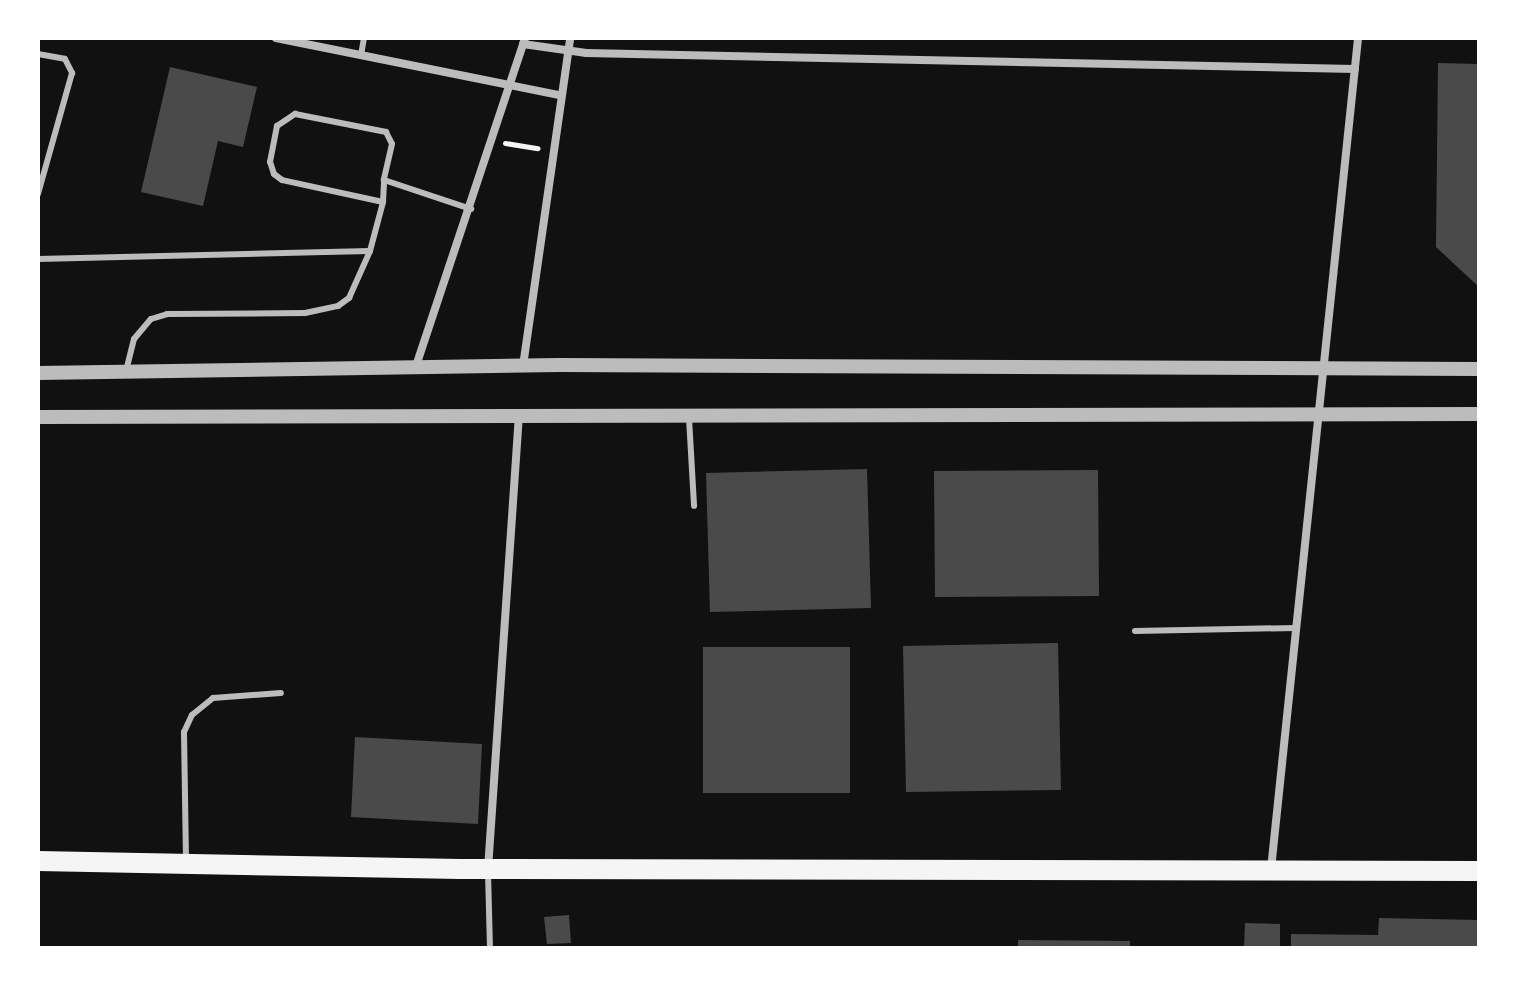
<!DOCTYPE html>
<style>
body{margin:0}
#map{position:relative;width:1517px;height:986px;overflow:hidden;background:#111;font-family:Lato,sans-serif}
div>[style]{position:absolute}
.building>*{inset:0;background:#4a4a4a}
.path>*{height:5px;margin:-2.5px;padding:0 2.5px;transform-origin:2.5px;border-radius:2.5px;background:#f5f5f5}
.service>*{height:6px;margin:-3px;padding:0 3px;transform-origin:3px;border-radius:3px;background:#bcbcbc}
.minor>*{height:8px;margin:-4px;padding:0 4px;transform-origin:4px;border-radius:4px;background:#bcbcbc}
.tertiary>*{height:14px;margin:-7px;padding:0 7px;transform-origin:7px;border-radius:7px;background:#bcbcbc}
.primary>*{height:20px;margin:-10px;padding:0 10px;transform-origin:10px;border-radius:10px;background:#f5f5f5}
span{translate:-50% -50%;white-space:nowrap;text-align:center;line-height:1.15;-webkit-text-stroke:7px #fff;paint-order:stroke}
.frame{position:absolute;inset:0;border:40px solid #fff;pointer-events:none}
</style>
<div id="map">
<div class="building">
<i style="clip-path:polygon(1438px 63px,1479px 64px,1479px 287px,1436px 247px)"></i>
<i style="clip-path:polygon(170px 67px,257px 87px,243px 147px,218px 141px,203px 206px,141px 192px)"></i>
<i style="clip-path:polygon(867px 469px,871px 608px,710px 612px,706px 473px)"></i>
<i style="clip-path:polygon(1098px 470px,1099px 596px,935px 597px,934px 471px)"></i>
<i style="clip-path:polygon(1058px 643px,1061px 790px,906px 792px,903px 646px)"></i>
<i style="clip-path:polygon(703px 647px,850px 647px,850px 793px,703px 793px)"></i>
<i style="clip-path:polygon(355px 737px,482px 744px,478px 824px,351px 817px)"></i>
<i style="clip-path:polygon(569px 915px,571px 943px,547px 944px,544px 917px)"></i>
<i style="clip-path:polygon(1379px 918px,1479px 920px,1479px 948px,1291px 948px,1291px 934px,1378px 935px)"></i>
<i style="clip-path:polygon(1245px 923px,1280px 924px,1280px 948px,1244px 948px)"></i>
<i style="clip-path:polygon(1018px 940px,1130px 941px,1130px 948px,1018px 948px)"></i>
</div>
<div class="path">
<i style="left:505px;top:143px;width:33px;rotate:9deg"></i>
</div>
<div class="service">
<i style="left:38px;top:54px;width:27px;rotate:10deg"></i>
<i style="left:65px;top:59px;width:16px;rotate:63deg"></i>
<i style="left:72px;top:73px;width:126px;rotate:105.7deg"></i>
<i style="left:361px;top:55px;width:17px;rotate:-80deg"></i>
<i style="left:383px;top:202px;width:22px;rotate:-87deg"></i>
<i style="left:38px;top:259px;width:332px;rotate:-1.4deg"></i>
<i style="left:370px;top:251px;width:51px;rotate:-75.1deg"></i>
<i style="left:383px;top:202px;width:103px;rotate:-167.7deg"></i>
<i style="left:282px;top:180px;width:10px;rotate:-143deg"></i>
<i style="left:274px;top:174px;width:13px;rotate:-108deg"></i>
<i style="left:270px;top:162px;width:37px;rotate:-79deg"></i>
<i style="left:277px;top:126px;width:22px;rotate:-34deg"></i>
<i style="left:295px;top:114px;width:93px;rotate:11.2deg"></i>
<i style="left:386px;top:132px;width:13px;rotate:63deg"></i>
<i style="left:392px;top:144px;width:37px;rotate:103deg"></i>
<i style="left:384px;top:180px;width:92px;rotate:18.4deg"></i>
<i style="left:126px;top:371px;width:33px;rotate:-76deg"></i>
<i style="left:134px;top:339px;width:26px;rotate:-50deg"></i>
<i style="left:151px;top:319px;width:17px;rotate:-17deg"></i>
<i style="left:167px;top:314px;width:138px;rotate:-0.4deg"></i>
<i style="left:305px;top:313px;width:34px;rotate:-12deg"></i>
<i style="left:338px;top:306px;width:14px;rotate:-36deg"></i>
<i style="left:349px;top:298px;width:51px;rotate:-65.9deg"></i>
<i style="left:689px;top:418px;width:88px;rotate:86.7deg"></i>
<i style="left:1135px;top:631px;width:161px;rotate:-1.1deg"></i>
<i style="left:186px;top:860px;width:128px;rotate:-90.9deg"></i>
<i style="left:184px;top:732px;width:19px;rotate:-65deg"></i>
<i style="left:192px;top:715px;width:27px;rotate:-39deg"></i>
<i style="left:213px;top:698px;width:68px;rotate:-4.2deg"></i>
<i style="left:488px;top:872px;width:76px;rotate:88.5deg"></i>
</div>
<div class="minor">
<i style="left:276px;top:38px;width:289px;rotate:11.4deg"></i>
<i style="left:523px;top:44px;width:64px;rotate:8.1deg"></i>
<i style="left:586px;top:53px;width:769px;rotate:1.19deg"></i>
<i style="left:416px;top:366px;width:346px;rotate:-71.6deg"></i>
<i style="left:523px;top:366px;width:331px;rotate:-81.8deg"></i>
<i style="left:488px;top:869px;width:454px;rotate:-86.1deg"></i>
<i style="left:1271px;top:869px;width:836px;rotate:-84.02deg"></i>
</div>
<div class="tertiary">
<i style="left:38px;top:373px;width:521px;rotate:-0.88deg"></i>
<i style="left:559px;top:365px;width:920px;rotate:0.25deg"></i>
<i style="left:38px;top:417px;width:1441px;rotate:-0.12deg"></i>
</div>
<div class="primary">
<i style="left:38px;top:861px;width:422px;rotate:1.1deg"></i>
<i style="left:460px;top:869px;width:1019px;rotate:0.11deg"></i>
</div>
<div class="frame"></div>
</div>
